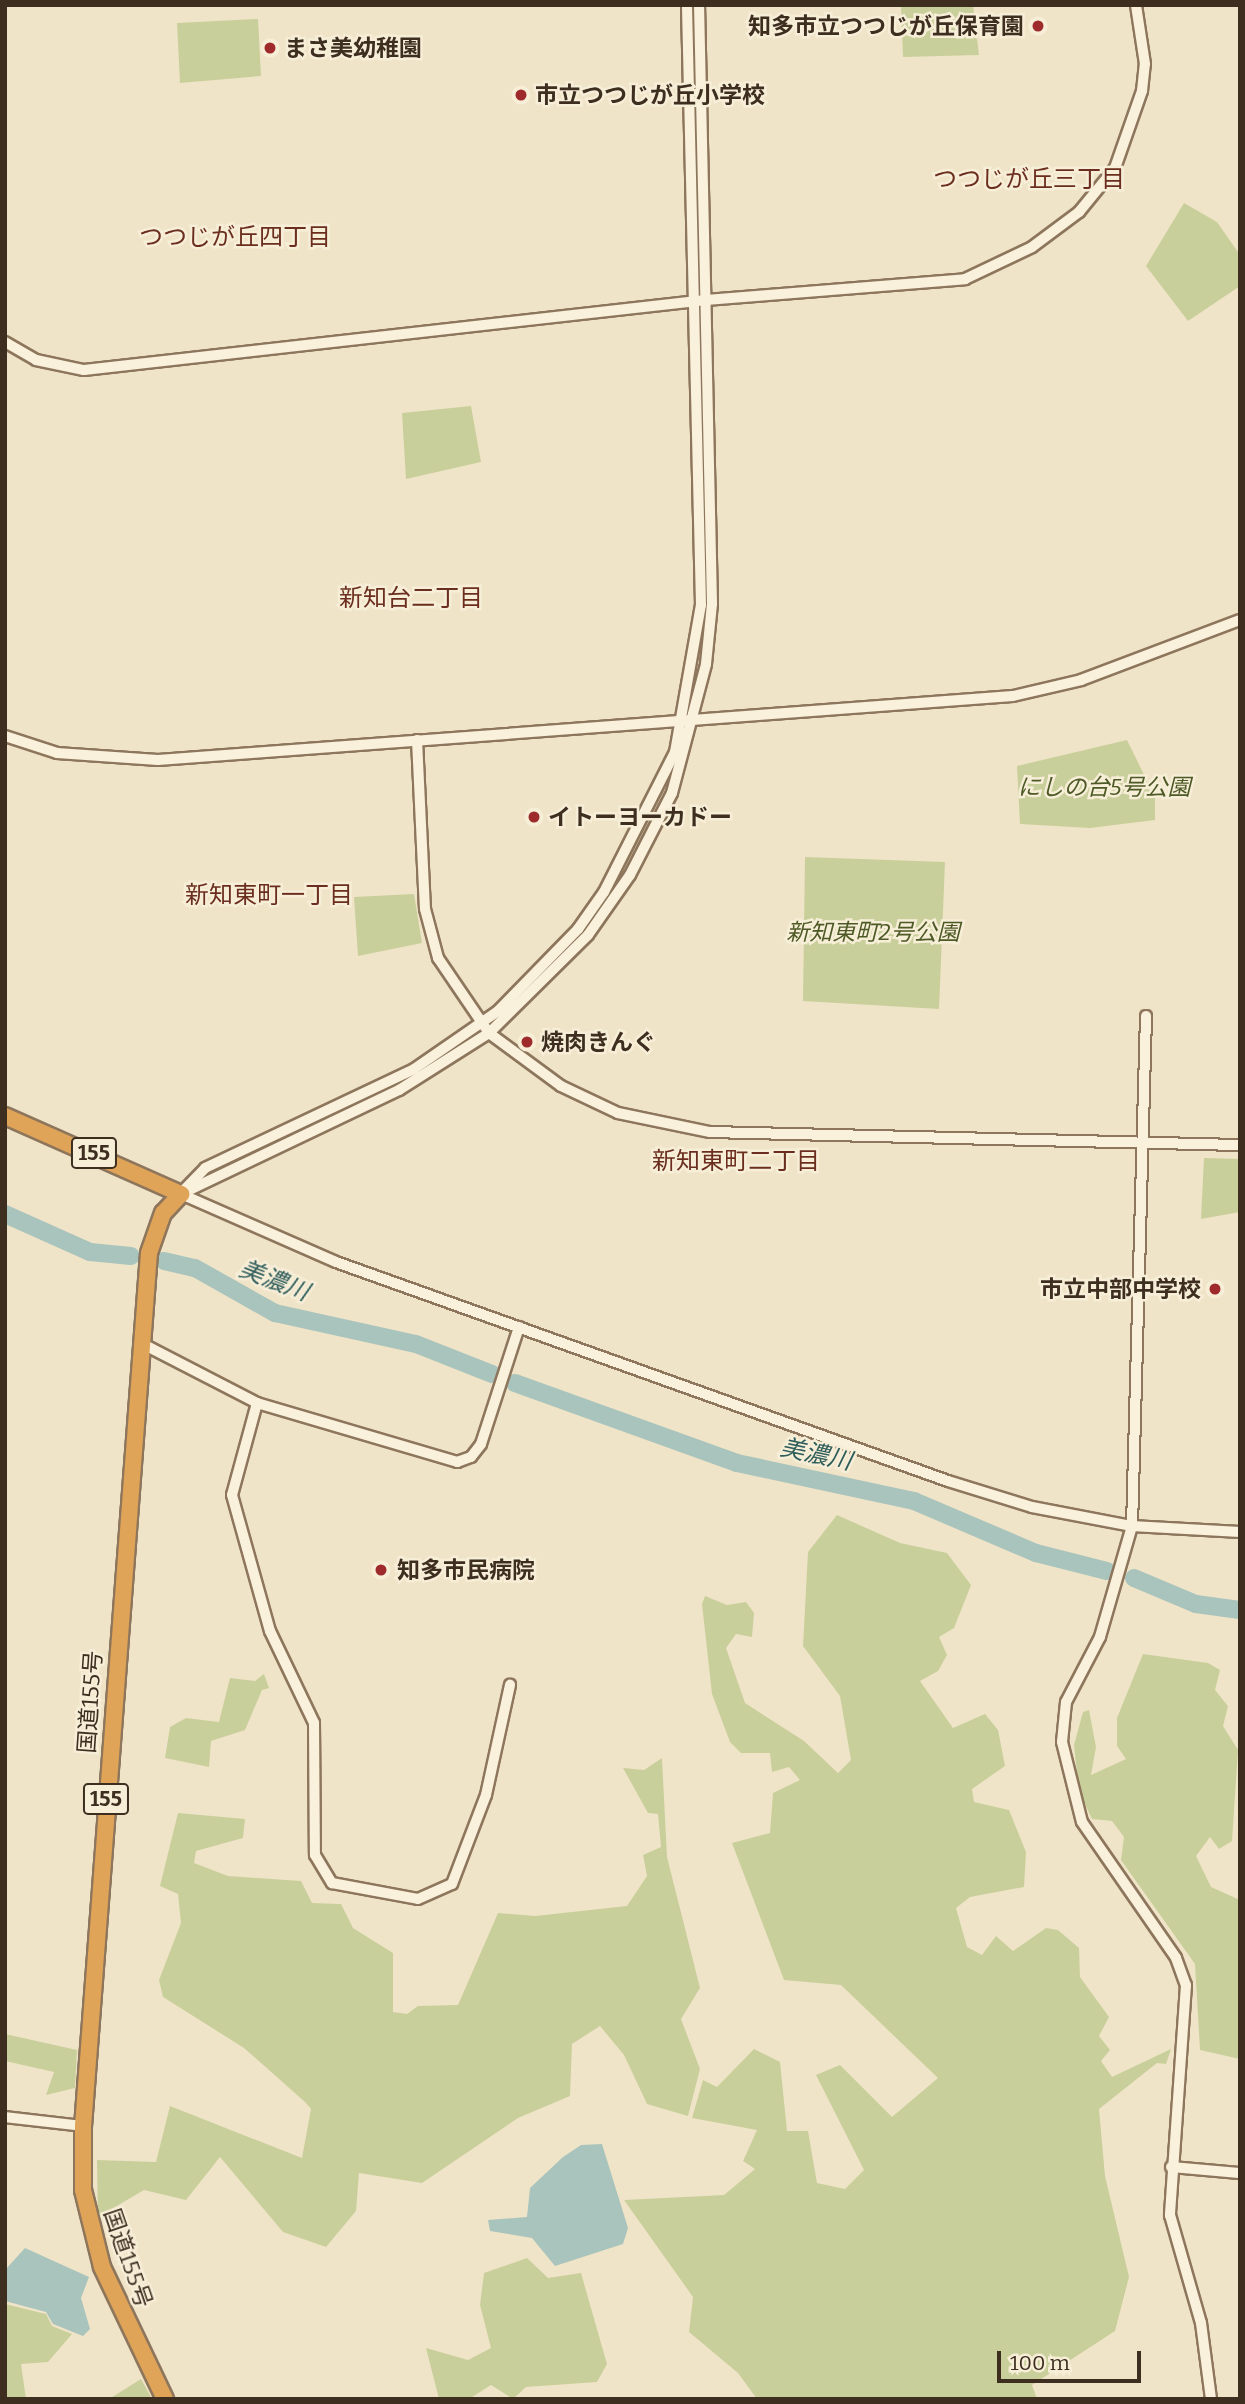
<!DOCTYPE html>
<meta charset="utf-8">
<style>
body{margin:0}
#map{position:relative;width:1245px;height:2404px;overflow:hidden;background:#f0e4c8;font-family:Bitter,"Noto Sans JP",serif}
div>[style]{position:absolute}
.green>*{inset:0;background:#c9cf9b}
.water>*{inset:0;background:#a9c4bc}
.river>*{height:18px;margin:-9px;padding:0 9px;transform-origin:9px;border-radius:9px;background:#a9c4bc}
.roads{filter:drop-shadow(2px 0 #8d765c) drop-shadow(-2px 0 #8d765c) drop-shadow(0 2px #8d765c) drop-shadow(0 -2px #8d765c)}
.minor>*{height:10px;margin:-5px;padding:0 5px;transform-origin:5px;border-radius:5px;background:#faf1dc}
.highway>*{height:16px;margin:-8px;padding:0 8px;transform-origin:8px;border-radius:8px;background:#e0a458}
.dots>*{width:19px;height:19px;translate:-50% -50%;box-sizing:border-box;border:4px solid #f7eed8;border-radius:50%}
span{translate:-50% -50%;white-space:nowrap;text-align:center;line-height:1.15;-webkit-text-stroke:5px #f7eed8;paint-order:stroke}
.shield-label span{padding:2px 5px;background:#f7eed8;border:2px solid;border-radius:5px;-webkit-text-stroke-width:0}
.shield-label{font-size:21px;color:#3d2e20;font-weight:700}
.poi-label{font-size:23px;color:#3d2e20;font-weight:700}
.right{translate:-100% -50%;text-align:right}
.left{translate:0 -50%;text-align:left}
.park-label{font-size:23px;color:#4d5a26;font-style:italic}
.street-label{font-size:23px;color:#3d2e20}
.neighbourhood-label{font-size:24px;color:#6b2e1e}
.water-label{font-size:24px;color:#2f5d5a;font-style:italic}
.frame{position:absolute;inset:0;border:7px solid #3d2e20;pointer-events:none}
.scale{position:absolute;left:997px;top:2351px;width:144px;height:32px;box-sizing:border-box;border:4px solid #3d2e20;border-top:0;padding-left:9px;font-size:21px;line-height:24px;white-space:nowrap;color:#3d2e20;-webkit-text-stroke:5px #f7eed8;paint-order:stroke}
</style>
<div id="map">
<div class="green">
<i style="clip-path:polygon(901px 5px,973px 5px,979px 55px,903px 57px)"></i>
<i style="clip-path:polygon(258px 19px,261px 76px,180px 83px,177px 23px)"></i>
<i style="clip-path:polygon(1184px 203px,1217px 222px,1240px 255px,1240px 286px,1188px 321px,1146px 266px)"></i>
<i style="clip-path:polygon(471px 406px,481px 462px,406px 479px,402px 413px)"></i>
<i style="clip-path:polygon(1127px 740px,1155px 797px,1155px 820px,1090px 828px,1020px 824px,1017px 766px)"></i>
<i style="clip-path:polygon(805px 857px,945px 862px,939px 1009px,803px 1001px)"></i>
<i style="clip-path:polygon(414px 894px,422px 943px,358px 956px,354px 897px)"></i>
<i style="clip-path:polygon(1204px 1158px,1240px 1159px,1240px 1212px,1201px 1219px)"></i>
<i style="clip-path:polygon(837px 1515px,900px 1543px,947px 1553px,971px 1585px,954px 1628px,939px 1637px,947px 1655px,938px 1671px,920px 1681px,953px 1728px,985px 1714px,998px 1730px,1005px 1766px,972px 1789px,974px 1802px,1009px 1810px,1026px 1852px,1024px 1887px,970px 1897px,956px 1908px,967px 1947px,982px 1955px,996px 1936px,1013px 1951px,1046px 1928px,1058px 1930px,1079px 1948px,1080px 1977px,1109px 2017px,1099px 2036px,1110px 2050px,1101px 2061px,1112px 2077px,1171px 2049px,1166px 2064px,1157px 2063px,1099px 2109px,1105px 2176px,1129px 2277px,1115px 2331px,1032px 2385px,1037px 2399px,757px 2399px,738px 2373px,689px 2332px,693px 2297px,624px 2200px,724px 2195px,755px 2169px,743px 2161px,757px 2130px,692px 2118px,703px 2080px,717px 2087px,754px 2049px,780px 2062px,787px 2131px,808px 2131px,817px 2183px,845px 2189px,864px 2170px,816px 2075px,840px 2065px,892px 2117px,938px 2078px,841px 1985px,784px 1980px,732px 1843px,770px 1833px,773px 1793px,800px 1780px,789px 1767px,772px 1772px,770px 1753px,741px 1753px,730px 1742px,712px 1694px,702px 1604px,705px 1596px,727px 1605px,746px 1602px,754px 1613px,752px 1637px,736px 1634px,726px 1648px,745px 1703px,804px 1741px,838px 1773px,851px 1760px,840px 1696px,803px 1646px,808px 1552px)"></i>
<i style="clip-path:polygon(1143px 1654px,1208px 1663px,1220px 1670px,1215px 1690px,1228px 1706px,1223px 1726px,1238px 1750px,1232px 1841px,1219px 1849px,1210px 1837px,1196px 1856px,1211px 1887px,1240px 1900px,1240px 2059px,1200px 2050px,1195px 1964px,1121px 1860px,1124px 1837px,1112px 1821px,1092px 1819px,1079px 1791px,1074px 1745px,1083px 1712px,1089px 1710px,1096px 1747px,1091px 1775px,1126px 1759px,1117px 1746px,1117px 1718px)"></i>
<i style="clip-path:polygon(264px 1674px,269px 1688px,262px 1690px,245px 1730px,211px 1741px,209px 1767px,165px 1758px,170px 1727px,186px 1718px,219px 1722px,230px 1678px,255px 1681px)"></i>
<i style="clip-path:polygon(662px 1758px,667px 1857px,700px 1988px,681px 2019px,700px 2069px,688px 2116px,647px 2104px,624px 2055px,600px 2026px,572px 2044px,570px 2096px,518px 2118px,422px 2183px,359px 2173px,356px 2211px,326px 2247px,283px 2232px,220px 2157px,186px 2200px,144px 2190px,98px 2217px,97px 2160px,156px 2162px,170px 2106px,302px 2158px,311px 2109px,305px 2102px,244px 2048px,163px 1997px,159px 1980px,181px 1923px,178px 1894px,160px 1886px,178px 1813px,245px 1819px,243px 1838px,196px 1851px,194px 1863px,228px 1876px,301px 1881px,312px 1903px,341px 1904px,353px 1928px,393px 1953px,393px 2012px,407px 2014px,418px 2006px,458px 2005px,498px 1913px,535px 1916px,627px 1906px,647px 1876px,643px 1855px,661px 1847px,658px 1814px,648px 1813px,623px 1768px,644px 1770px)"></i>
<i style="clip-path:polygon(5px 2034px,77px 2050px,75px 2088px,46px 2095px,54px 2072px,5px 2061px)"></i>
<i style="clip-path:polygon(527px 2258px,548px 2278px,581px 2273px,607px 2364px,597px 2382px,526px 2387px,513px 2399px,491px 2385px,469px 2399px,439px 2399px,426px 2348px,468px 2360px,491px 2348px,480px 2305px,484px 2273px)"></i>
<i style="clip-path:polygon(5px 2304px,46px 2314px,52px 2326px,72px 2334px,48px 2362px,21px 2364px,26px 2399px,5px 2399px)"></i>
<i style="clip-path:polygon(141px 2379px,152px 2399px,109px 2399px)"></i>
</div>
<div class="water">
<i style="clip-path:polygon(602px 2144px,628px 2228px,623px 2244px,555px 2266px,532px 2238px,490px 2231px,488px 2220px,527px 2217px,530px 2188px,563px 2157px,581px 2145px)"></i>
<i style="clip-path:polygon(25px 2248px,89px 2277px,81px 2298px,90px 2329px,83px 2336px,53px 2324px,46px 2312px,5px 2301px,5px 2270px)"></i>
</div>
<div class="river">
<i style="left:5px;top:1214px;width:93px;rotate:24.1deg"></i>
<i style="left:90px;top:1252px;width:41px;rotate:5.6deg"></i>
<i style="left:164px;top:1261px;width:32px;rotate:13deg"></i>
<i style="left:195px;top:1268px;width:92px;rotate:29.4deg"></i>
<i style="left:275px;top:1313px;width:144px;rotate:12.4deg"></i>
<i style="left:416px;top:1344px;width:82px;rotate:21.5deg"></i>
<i style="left:515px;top:1383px;width:236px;rotate:19.8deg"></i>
<i style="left:737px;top:1463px;width:181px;rotate:12.1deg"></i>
<i style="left:914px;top:1501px;width:133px;rotate:23.1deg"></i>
<i style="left:1036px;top:1553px;width:73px;rotate:14.2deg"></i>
<i style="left:1134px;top:1578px;width:67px;rotate:22.8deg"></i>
<i style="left:1196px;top:1604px;width:44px;rotate:7.8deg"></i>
</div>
<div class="roads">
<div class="minor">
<i style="left:5px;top:342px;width:36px;rotate:30deg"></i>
<i style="left:36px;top:360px;width:49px;rotate:11.8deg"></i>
<i style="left:84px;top:370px;width:626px;rotate:-6.42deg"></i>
<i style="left:706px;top:300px;width:260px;rotate:-4.6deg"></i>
<i style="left:965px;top:279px;width:74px;rotate:-25.5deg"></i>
<i style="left:1032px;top:247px;width:59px;rotate:-36.7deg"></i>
<i style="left:1079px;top:212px;width:57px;rotate:-50.7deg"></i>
<i style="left:1115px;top:168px;width:82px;rotate:-70.7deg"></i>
<i style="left:1142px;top:91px;width:27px;rotate:-84deg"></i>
<i style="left:1145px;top:64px;width:60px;rotate:-98.7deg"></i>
<i style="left:5px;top:736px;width:55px;rotate:18.1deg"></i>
<i style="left:57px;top:753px;width:101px;rotate:4deg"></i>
<i style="left:158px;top:760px;width:857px;rotate:-4.28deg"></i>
<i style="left:1013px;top:696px;width:70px;rotate:-13.2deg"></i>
<i style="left:1081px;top:680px;width:170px;rotate:-20.7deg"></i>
<i style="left:417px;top:740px;width:169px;rotate:87.3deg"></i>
<i style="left:425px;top:909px;width:51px;rotate:75.1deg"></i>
<i style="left:438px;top:958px;width:91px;rotate:55.8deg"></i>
<i style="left:489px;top:1033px;width:89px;rotate:36.4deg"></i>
<i style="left:561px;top:1086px;width:63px;rotate:25.3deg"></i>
<i style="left:618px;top:1113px;width:94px;rotate:11.7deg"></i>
<i style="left:710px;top:1132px;width:530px;rotate:1.41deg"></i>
<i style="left:1146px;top:1016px;width:510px;rotate:91.57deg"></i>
<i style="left:1132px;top:1526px;width:108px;rotate:3.2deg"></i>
<i style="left:185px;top:1189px;width:29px;rotate:-46deg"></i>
<i style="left:205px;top:1168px;width:231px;rotate:-25.3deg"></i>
<i style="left:414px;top:1069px;width:102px;rotate:-34.6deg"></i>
<i style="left:498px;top:1011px;width:115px;rotate:-45.7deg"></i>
<i style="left:578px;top:929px;width:45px;rotate:-54.9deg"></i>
<i style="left:604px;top:892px;width:157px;rotate:-63.1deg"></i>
<i style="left:675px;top:752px;width:149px;rotate:-80deg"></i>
<i style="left:701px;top:605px;width:600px;rotate:-91.34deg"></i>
<i style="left:181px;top:1194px;width:169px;rotate:23.7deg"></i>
<i style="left:336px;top:1262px;width:650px;rotate:19.69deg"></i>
<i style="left:948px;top:1481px;width:88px;rotate:17.2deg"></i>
<i style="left:1032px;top:1507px;width:102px;rotate:10.8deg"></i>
<i style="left:1132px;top:1526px;width:116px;rotate:106.1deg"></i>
<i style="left:1100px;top:1637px;width:73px;rotate:117.6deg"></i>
<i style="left:1066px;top:1702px;width:40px;rotate:95.7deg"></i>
<i style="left:1062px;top:1742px;width:82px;rotate:76deg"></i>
<i style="left:1082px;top:1822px;width:165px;rotate:55.3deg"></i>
<i style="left:1176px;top:1958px;width:29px;rotate:70deg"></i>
<i style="left:1186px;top:1985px;width:231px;rotate:94deg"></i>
<i style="left:1170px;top:2215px;width:112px;rotate:74deg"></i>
<i style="left:1201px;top:2323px;width:77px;rotate:82.5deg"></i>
<i style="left:181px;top:1194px;width:242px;rotate:-25.5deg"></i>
<i style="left:399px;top:1090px;width:107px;rotate:-32.3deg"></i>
<i style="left:489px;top:1033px;width:139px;rotate:-44.7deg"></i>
<i style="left:588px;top:935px;width:73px;rotate:-55deg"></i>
<i style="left:630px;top:875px;width:92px;rotate:-62.9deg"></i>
<i style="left:672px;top:793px;width:133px;rotate:-75.2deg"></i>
<i style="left:706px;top:664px;width:60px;rotate:-84.3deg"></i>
<i style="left:712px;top:604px;width:599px;rotate:-91.24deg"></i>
<i style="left:141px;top:1343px;width:131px;rotate:27.3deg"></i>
<i style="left:257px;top:1403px;width:209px;rotate:16.4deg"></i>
<i style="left:457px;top:1462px;width:15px;rotate:-20deg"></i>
<i style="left:471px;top:1457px;width:16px;rotate:-52deg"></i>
<i style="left:481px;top:1444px;width:123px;rotate:-72deg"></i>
<i style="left:257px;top:1403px;width:95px;rotate:105.2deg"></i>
<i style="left:232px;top:1495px;width:141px;rotate:74.4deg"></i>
<i style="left:270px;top:1631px;width:102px;rotate:64.4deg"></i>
<i style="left:314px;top:1723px;width:132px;rotate:89.6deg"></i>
<i style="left:315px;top:1855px;width:33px;rotate:59deg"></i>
<i style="left:332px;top:1883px;width:87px;rotate:10.5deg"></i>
<i style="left:418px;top:1899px;width:37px;rotate:-24deg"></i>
<i style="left:452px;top:1884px;width:95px;rotate:-69.1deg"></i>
<i style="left:486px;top:1795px;width:113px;rotate:-77.7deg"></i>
<i style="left:5px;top:2117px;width:79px;rotate:6.6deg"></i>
<i style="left:1171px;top:2167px;width:69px;rotate:5deg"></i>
</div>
<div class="highway">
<i style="left:5px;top:1116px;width:193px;rotate:23.9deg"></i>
<i style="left:181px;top:1194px;width:26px;rotate:133deg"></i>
<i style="left:163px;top:1213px;width:42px;rotate:109.3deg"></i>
<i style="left:149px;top:1253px;width:875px;rotate:94.32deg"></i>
<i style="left:83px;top:2126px;width:64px;rotate:90deg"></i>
<i style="left:83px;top:2190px;width:79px;rotate:76.1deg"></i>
<i style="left:102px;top:2267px;width:146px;rotate:64.5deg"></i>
</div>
</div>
<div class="dots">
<i style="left:1038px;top:26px;background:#9e2a2b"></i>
<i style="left:270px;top:48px;background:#9e2a2b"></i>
<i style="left:521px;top:95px;background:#9e2a2b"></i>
<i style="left:534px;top:817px;background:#9e2a2b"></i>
<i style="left:527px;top:1042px;background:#9e2a2b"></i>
<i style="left:1215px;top:1289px;background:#9e2a2b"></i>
<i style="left:381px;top:1570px;background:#9e2a2b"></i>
</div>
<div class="shield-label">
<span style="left:94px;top:1153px">155</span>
<span style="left:106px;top:1799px">155</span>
</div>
<div class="poi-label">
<span class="right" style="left:1024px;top:26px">知多市立つつじが丘保育園</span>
<span class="left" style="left:284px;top:48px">まさ美幼稚園</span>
<span class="left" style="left:535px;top:95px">市立つつじが丘小学校</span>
<span class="left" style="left:548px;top:817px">イトーヨーカドー</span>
<span class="left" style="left:541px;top:1042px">焼肉きんぐ</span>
<span class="right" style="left:1201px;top:1289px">市立中部中学校</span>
<span class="left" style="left:397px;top:1570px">知多市民病院</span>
</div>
<div class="park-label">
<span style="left:1104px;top:787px">にしの台5号公園</span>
<span style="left:873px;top:932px">新知東町2号公園</span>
</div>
<div class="street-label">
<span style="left:90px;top:1702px;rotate:-86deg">国道155号</span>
<span style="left:128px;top:2258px;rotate:71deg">国道155号</span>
</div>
<div class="neighbourhood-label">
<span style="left:1029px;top:180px">つつじが丘三丁目</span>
<span style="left:235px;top:238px">つつじが丘四丁目</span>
<span style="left:411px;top:599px">新知台二丁目</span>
<span style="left:269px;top:896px">新知東町一丁目</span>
<span style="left:736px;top:1162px">新知東町二丁目</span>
</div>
<div class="water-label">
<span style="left:274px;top:1281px;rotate:21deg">美濃川</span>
<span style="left:816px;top:1455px;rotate:12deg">美濃川</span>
</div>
<div class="frame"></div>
<div class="scale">100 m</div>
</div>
